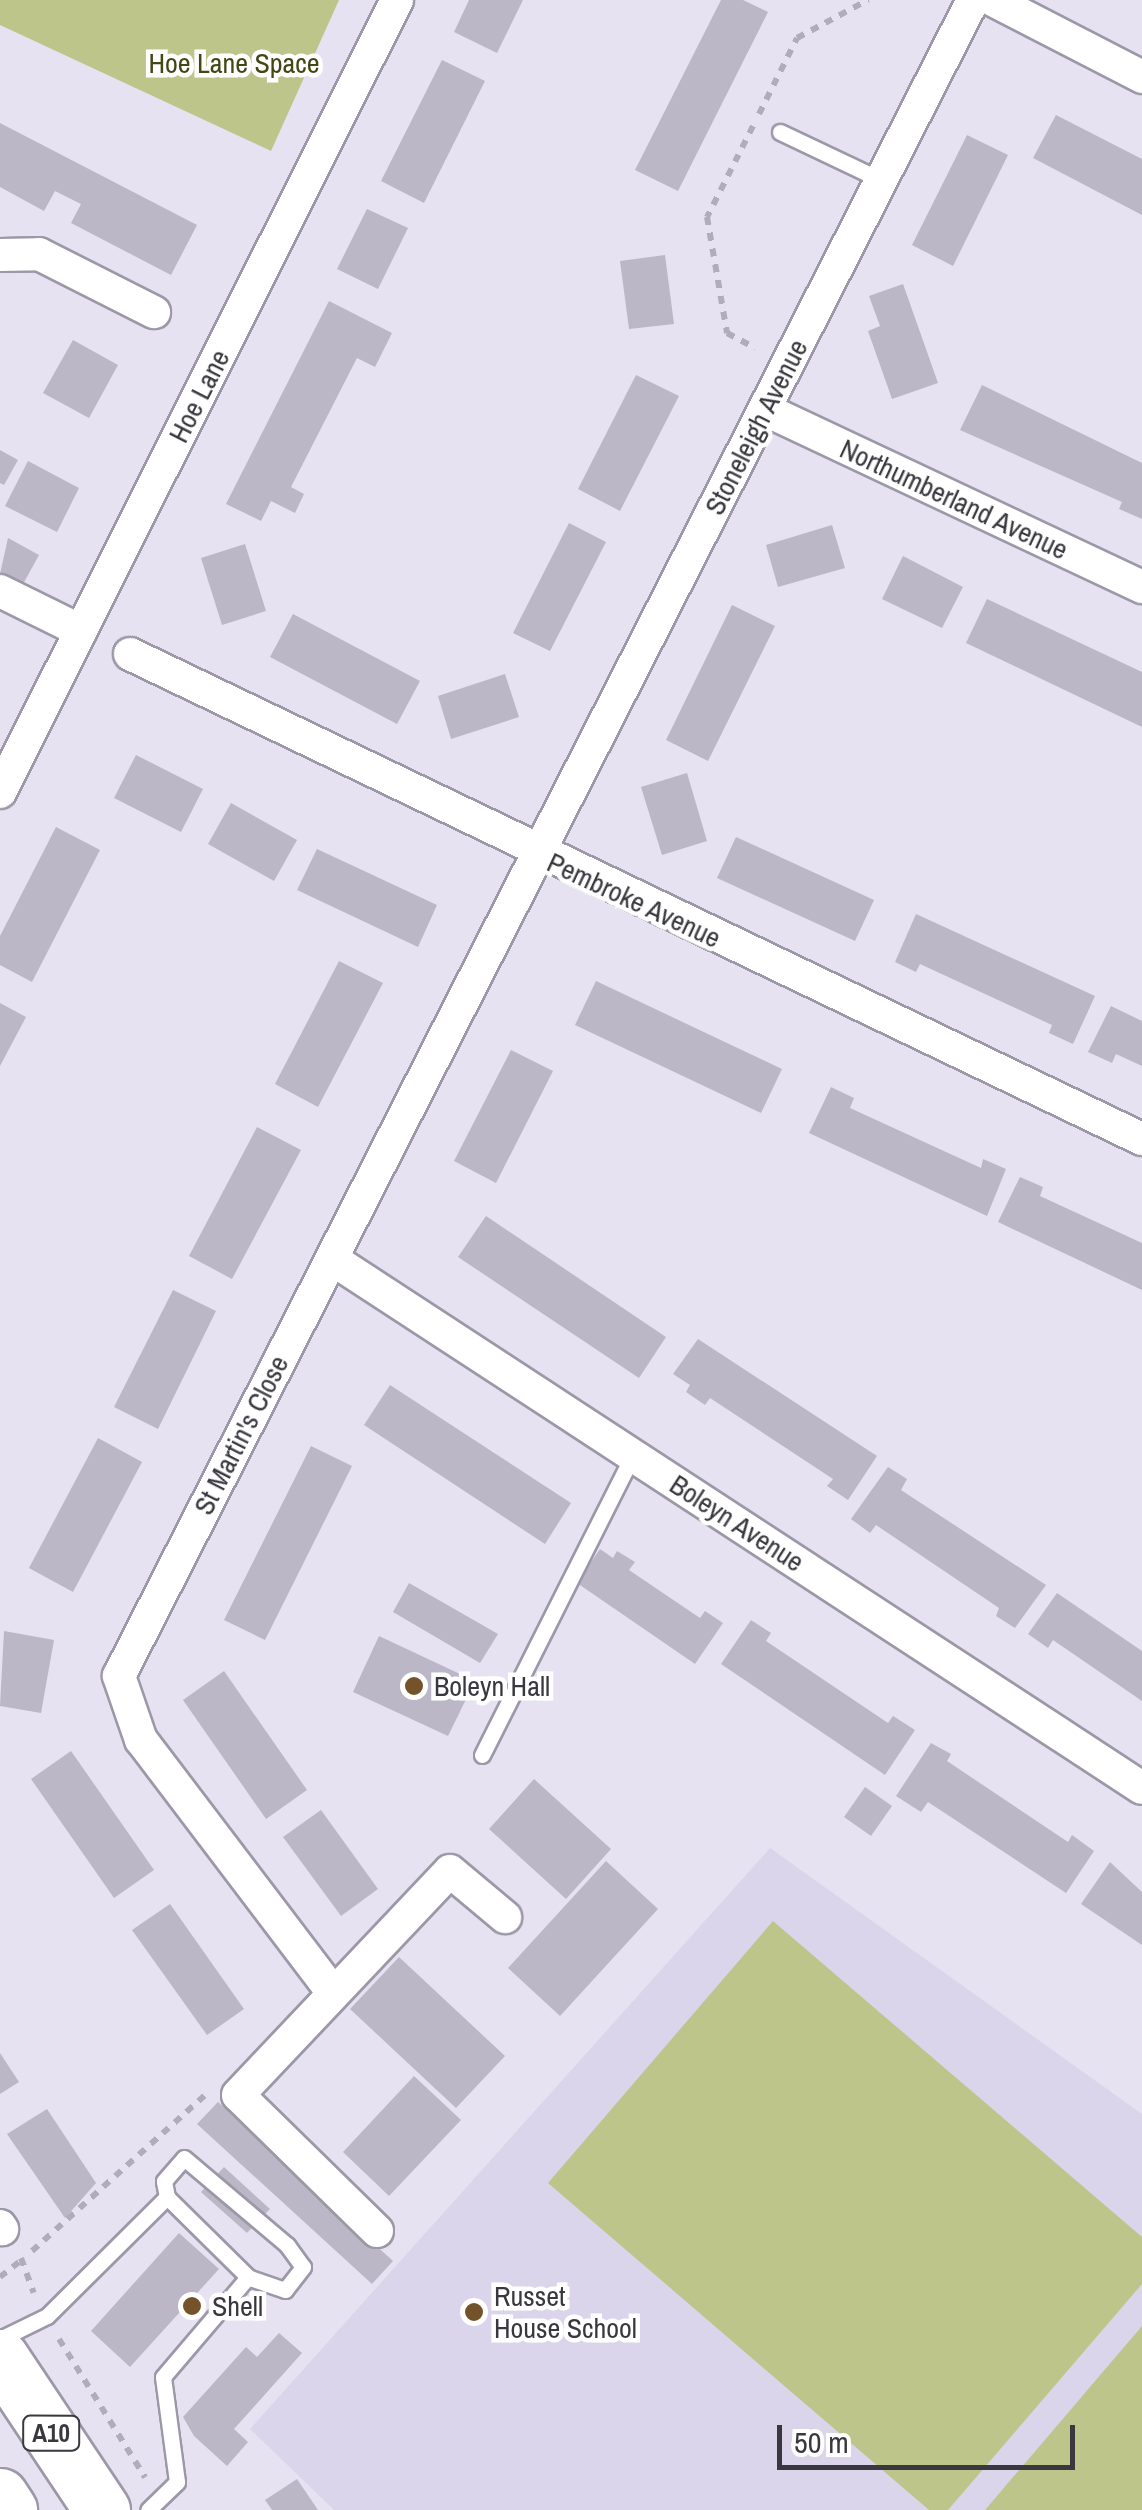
<!DOCTYPE html>
<style>
body{margin:0}
#map{position:relative;width:1142px;height:2510px;overflow:hidden;background:#e6e2f2;font-family:"Archivo Narrow",sans-serif}
div>[style]{position:absolute}
.built>*{inset:0;background:#dbd5eb}
.green>*{inset:0;background:#bec58a}
.building>*{inset:0;background:#bbb7c7}
.path>*{height:6px;margin-top:-3px;transform-origin:0;background:repeating-linear-gradient(90deg,#b0adba 0 8px,transparent 0 16px)}
.roads{filter:drop-shadow(2px 0 #9c98a7) drop-shadow(-2px 0 #9c98a7) drop-shadow(0 2px #9c98a7) drop-shadow(0 -2px #9c98a7)}
.lane>*{height:15px;margin:-7.5px;padding:0 7.5px;transform-origin:7.5px;border-radius:7.5px;background:#fff}
.street>*{height:32px;margin:-16px;padding:0 16px;transform-origin:16px;border-radius:16px;background:#fff}
.highway>*{height:55px;margin:-27.5px;padding:0 27.5px;transform-origin:27.5px;border-radius:27.5px;background:#fff}
.dots>*{width:28px;height:28px;translate:-50% -50%;box-sizing:border-box;border:5px solid #fff;border-radius:50%}
span{translate:-50% -50%;white-space:nowrap;text-align:center;line-height:1.15;-webkit-text-stroke:9px #fff;paint-order:stroke}
.shield-label span{padding:2px 8px;background:#fff;border:2px solid;border-radius:8px;-webkit-text-stroke-width:0}
.shield-label{font-size:25px;color:#39383e;font-weight:700}
.park-label{font-size:28px;color:#434713}
.street-label{font-size:28px;color:#39383e}
.poi-label{font-size:28px;color:#39383e}
.left{translate:0 -50%;text-align:left}
.scale{position:absolute;left:777px;top:2425px;width:298px;height:45px;box-sizing:border-box;border:5px solid #39383e;border-top:0;padding-left:12px;font-size:30px;line-height:35px;white-space:nowrap;color:#39383e;-webkit-text-stroke:8px #fff;paint-order:stroke}
</style>
<div id="map">
<div class="built">
<i style="clip-path:polygon(770px 1848px,1142px 2114px,1142px 2510px,334px 2510px,250px 2429px)"></i>
</div>
<div class="green">
<i style="clip-path:polygon(0 0,339px 0,271px 151px,0 25px)"></i>
<i style="clip-path:polygon(773px 1921px,1142px 2237px,1142px 2284px,948px 2510px,929px 2510px,548px 2183px)"></i>
<i style="clip-path:polygon(1142px 2326px,1142px 2510px,985px 2510px)"></i>
</div>
<div class="building">
<i style="clip-path:polygon(469px 0,523px 0,497px 53px,454px 32px)"></i>
<i style="clip-path:polygon(721px 0,743px 0,768px 12px,678px 191px,635px 170px)"></i>
<i style="clip-path:polygon(442px 60px,485px 81px,424px 203px,381px 181px)"></i>
<i style="clip-path:polygon(1056px 115px,1142px 159px,1142px 215px,1033px 158px)"></i>
<i style="clip-path:polygon(0 123px,197px 225px,171px 275px,71px 223px,81px 204px,55px 191px,44px 211px,0 187px)"></i>
<i style="clip-path:polygon(967px 135px,1008px 155px,953px 266px,912px 245px)"></i>
<i style="clip-path:polygon(367px 209px,408px 228px,378px 289px,337px 269px)"></i>
<i style="clip-path:polygon(665px 255px,674px 324px,629px 329px,620px 261px)"></i>
<i style="clip-path:polygon(903px 284px,938px 383px,892px 399px,868px 331px,880px 326px,869px 296px)"></i>
<i style="clip-path:polygon(329px 301px,392px 333px,375px 367px,357px 358px,291px 487px,304px 494px,295px 513px,271px 501px,261px 521px,226px 504px)"></i>
<i style="clip-path:polygon(73px 340px,118px 365px,89px 418px,43px 393px)"></i>
<i style="clip-path:polygon(636px 375px,679px 396px,620px 511px,578px 489px)"></i>
<i style="clip-path:polygon(982px 385px,1142px 463px,1142px 519px,1119px 509px,1122px 502px,960px 430px)"></i>
<i style="clip-path:polygon(0 450px,18px 460px,4px 485px,0 483px)"></i>
<i style="clip-path:polygon(28px 461px,79px 488px,57px 532px,5px 506px)"></i>
<i style="clip-path:polygon(569px 523px,606px 542px,550px 651px,513px 633px)"></i>
<i style="clip-path:polygon(832px 525px,845px 568px,778px 587px,766px 545px)"></i>
<i style="clip-path:polygon(8px 538px,39px 555px,22px 586px,0 574px)"></i>
<i style="clip-path:polygon(245px 544px,266px 611px,222px 625px,201px 558px)"></i>
<i style="clip-path:polygon(903px 556px,963px 587px,942px 628px,882px 599px)"></i>
<i style="clip-path:polygon(987px 599px,1142px 672px,1142px 727px,966px 643px)"></i>
<i style="clip-path:polygon(732px 605px,775px 626px,708px 761px,666px 740px)"></i>
<i style="clip-path:polygon(293px 614px,420px 681px,397px 724px,270px 657px)"></i>
<i style="clip-path:polygon(505px 674px,519px 717px,451px 739px,438px 696px)"></i>
<i style="clip-path:polygon(136px 755px,203px 789px,181px 832px,114px 798px)"></i>
<i style="clip-path:polygon(687px 773px,707px 841px,662px 855px,641px 787px)"></i>
<i style="clip-path:polygon(231px 803px,297px 840px,274px 881px,208px 844px)"></i>
<i style="clip-path:polygon(56px 827px,100px 850px,32px 982px,0 965px,0 936px)"></i>
<i style="clip-path:polygon(736px 837px,874px 900px,855px 941px,717px 878px)"></i>
<i style="clip-path:polygon(317px 849px,437px 905px,418px 947px,297px 890px)"></i>
<i style="clip-path:polygon(916px 914px,1095px 996px,1073px 1044px,1049px 1033px,1052px 1025px,920px 964px,916px 972px,895px 962px)"></i>
<i style="clip-path:polygon(339px 961px,383px 983px,318px 1107px,275px 1084px)"></i>
<i style="clip-path:polygon(596px 981px,782px 1069px,761px 1113px,575px 1025px)"></i>
<i style="clip-path:polygon(0 1003px,26px 1017px,0 1066px)"></i>
<i style="clip-path:polygon(1111px 1006px,1142px 1021px,1142px 1066px,1116px 1054px,1112px 1063px,1088px 1052px)"></i>
<i style="clip-path:polygon(511px 1050px,553px 1071px,496px 1183px,454px 1161px)"></i>
<i style="clip-path:polygon(831px 1087px,854px 1098px,850px 1108px,981px 1168px,983px 1159px,1006px 1169px,987px 1216px,809px 1133px)"></i>
<i style="clip-path:polygon(257px 1127px,301px 1150px,232px 1279px,189px 1256px)"></i>
<i style="clip-path:polygon(1020px 1177px,1043px 1187px,1040px 1196px,1142px 1243px,1142px 1290px,998px 1222px)"></i>
<i style="clip-path:polygon(486px 1216px,666px 1337px,639px 1378px,458px 1257px)"></i>
<i style="clip-path:polygon(173px 1290px,216px 1311px,158px 1429px,114px 1407px)"></i>
<i style="clip-path:polygon(698px 1339px,877px 1456px,848px 1500px,827px 1486px,833px 1479px,710px 1398px,705px 1405px,686px 1392px,690px 1385px,673px 1374px)"></i>
<i style="clip-path:polygon(390px 1385px,571px 1503px,545px 1544px,364px 1425px)"></i>
<i style="clip-path:polygon(98px 1438px,142px 1462px,73px 1592px,29px 1568px)"></i>
<i style="clip-path:polygon(311px 1446px,352px 1466px,265px 1640px,224px 1620px)"></i>
<i style="clip-path:polygon(888px 1467px,907px 1479px,901px 1490px,1046px 1585px,1015px 1628px,996px 1616px,999px 1608px,876px 1525px,870px 1533px,851px 1519px)"></i>
<i style="clip-path:polygon(600px 1549px,613px 1558px,617px 1551px,635px 1562px,629px 1570px,700px 1618px,705px 1611px,723px 1623px,695px 1664px,577px 1583px)"></i>
<i style="clip-path:polygon(409px 1583px,498px 1634px,480px 1663px,393px 1612px)"></i>
<i style="clip-path:polygon(1057px 1593px,1142px 1651px,1142px 1701px,1053px 1640px,1048px 1648px,1028px 1634px)"></i>
<i style="clip-path:polygon(751px 1620px,771px 1633px,766px 1641px,888px 1723px,893px 1716px,915px 1730px,885px 1775px,721px 1664px)"></i>
<i style="clip-path:polygon(4px 1631px,54px 1640px,41px 1713px,0 1706px)"></i>
<i style="clip-path:polygon(379px 1636px,475px 1681px,448px 1736px,353px 1692px)"></i>
<i style="clip-path:polygon(224px 1671px,307px 1790px,266px 1819px,183px 1700px)"></i>
<i style="clip-path:polygon(931px 1743px,951px 1754px,947px 1761px,1068px 1842px,1072px 1835px,1094px 1851px,1066px 1893px,928px 1802px,921px 1812px,896px 1796px)"></i>
<i style="clip-path:polygon(71px 1751px,154px 1870px,114px 1898px,31px 1779px)"></i>
<i style="clip-path:polygon(534px 1779px,611px 1849px,566px 1899px,489px 1829px)"></i>
<i style="clip-path:polygon(865px 1787px,892px 1806px,871px 1836px,844px 1817px)"></i>
<i style="clip-path:polygon(321px 1810px,378px 1889px,341px 1916px,283px 1837px)"></i>
<i style="clip-path:polygon(606px 1861px,658px 1909px,560px 2016px,508px 1968px)"></i>
<i style="clip-path:polygon(1110px 1862px,1142px 1892px,1142px 1945px,1081px 1904px)"></i>
<i style="clip-path:polygon(170px 1904px,244px 2009px,207px 2035px,132px 1930px)"></i>
<i style="clip-path:polygon(399px 1957px,505px 2056px,456px 2108px,350px 2009px)"></i>
<i style="clip-path:polygon(0 2053px,19px 2082px,0 2094px)"></i>
<i style="clip-path:polygon(414px 2076px,461px 2120px,389px 2196px,343px 2152px)"></i>
<i style="clip-path:polygon(218px 2102px,393px 2261px,372px 2284px,197px 2124px)"></i>
<i style="clip-path:polygon(47px 2109px,96px 2183px,65px 2218px,7px 2134px)"></i>
<i style="clip-path:polygon(224px 2167px,270px 2209px,247px 2233px,201px 2192px)"></i>
<i style="clip-path:polygon(179px 2233px,219px 2269px,130px 2367px,91px 2331px)"></i>
<i style="clip-path:polygon(279px 2333px,302px 2353px,234px 2429px,248px 2442px,227px 2466px,194px 2436px,183px 2417px,246px 2347px,257px 2357px)"></i>
<i style="clip-path:polygon(297px 2479px,318px 2510px,272px 2510px,265px 2500px)"></i>
</div>
<div class="path">
<i style="left:759px;top:114px;width:85px;rotate:-63.4deg"></i>
<i style="left:797px;top:38px;width:81px;rotate:-28.2deg"></i>
<i style="left:753px;top:126px;width:102px;rotate:116.8deg"></i>
<i style="left:707px;top:217px;width:118px;rotate:80.2deg"></i>
<i style="left:727px;top:333px;width:32px;rotate:28deg"></i>
<i style="left:32px;top:2251px;width:233px;rotate:-42deg"></i>
<i style="left:21px;top:2258px;width:37px;rotate:70deg"></i>
<i style="left:0;top:2277px;width:24px;rotate:-38deg"></i>
<i style="left:59px;top:2339px;width:163px;rotate:58.1deg"></i>
</div>
<div class="roads">
<div class="lane">
<i style="left:780px;top:132px;width:110px;rotate:25.4deg"></i>
<i style="left:482px;top:1755px;width:336px;rotate:-63.3deg"></i>
<i style="left:167px;top:2197px;width:16px;rotate:-101deg"></i>
<i style="left:164px;top:2181px;width:30px;rotate:-49deg"></i>
<i style="left:184px;top:2158px;width:135px;rotate:40.2deg"></i>
<i style="left:287px;top:2245px;width:27px;rotate:54deg"></i>
<i style="left:303px;top:2267px;width:29px;rotate:128deg"></i>
<i style="left:285px;top:2290px;width:39px;rotate:-161deg"></i>
<i style="left:0;top:2339px;width:52px;rotate:-26.1deg"></i>
<i style="left:47px;top:2316px;width:169px;rotate:-44.8deg"></i>
<i style="left:167px;top:2197px;width:114px;rotate:44.6deg"></i>
<i style="left:248px;top:2277px;width:131px;rotate:130.4deg"></i>
<i style="left:163px;top:2377px;width:106px;rotate:82.4deg"></i>
<i style="left:177px;top:2482px;width:40px;rotate:136deg"></i>
</div>
<div class="street">
<i style="left:993px;top:0;width:168px;rotate:27.3deg"></i>
<i style="left:0;top:255px;width:39px;rotate:-1deg"></i>
<i style="left:39px;top:254px;width:129px;rotate:26.8deg"></i>
<i style="left:766px;top:410px;width:416px;rotate:25.2deg"></i>
<i style="left:0;top:591px;width:90px;rotate:26.3deg"></i>
<i style="left:130px;top:654px;width:1122px;rotate:25.61deg"></i>
<i style="left:0;top:792px;width:886px;rotate:-63.38deg"></i>
<i style="left:332px;top:1259px;width:967px;rotate:33.15deg"></i>
<i style="left:331px;top:1990px;width:314px;rotate:-127.2deg"></i>
<i style="left:141px;top:1740px;width:68px;rotate:-109deg"></i>
<i style="left:119px;top:1676px;width:1881px;rotate:-63deg"></i>
<i style="left:0;top:2226px;width:4px;rotate:56deg"></i>
<i style="left:377px;top:2231px;width:194px;rotate:-135.6deg"></i>
<i style="left:238px;top:2095px;width:308px;rotate:-46.6deg"></i>
<i style="left:450px;top:1871px;width:72px;rotate:39.9deg"></i>
</div>
<div class="highway">
<i style="left:0;top:2357px;width:184px;rotate:56.3deg"></i>
<i style="left:0;top:2496px;width:17px;rotate:57deg"></i>
</div>
</div>
<div class="dots">
<i style="left:414px;top:1686px;background:#74522a"></i>
<i style="left:192px;top:2306px;background:#74522a"></i>
<i style="left:474px;top:2312px;background:#74522a"></i>
</div>
<div class="shield-label">
<span style="left:51px;top:2433px">A10</span>
</div>
<div class="park-label">
<span style="left:234px;top:63px">Hoe Lane Space</span>
</div>
<div class="street-label">
<span style="left:199px;top:396px;rotate:-63deg">Hoe Lane</span>
<span style="left:756px;top:427px;rotate:-63deg">Stoneleigh Avenue</span>
<span style="left:954px;top:499px;rotate:25deg">Northumberland Avenue</span>
<span style="left:634px;top:900px;rotate:25deg">Pembroke Avenue</span>
<span style="left:241px;top:1435px;rotate:-63deg">St Martin's Close</span>
<span style="left:737px;top:1523px;rotate:33deg">Boleyn Avenue</span>
</div>
<div class="poi-label">
<span class="left" style="left:434px;top:1686px">Boleyn Hall</span>
<span class="left" style="left:494px;top:2312px">Russet<br>House School</span>
<span class="left" style="left:212px;top:2306px">Shell</span>
</div>
<div class="scale">50 m</div>
</div>
